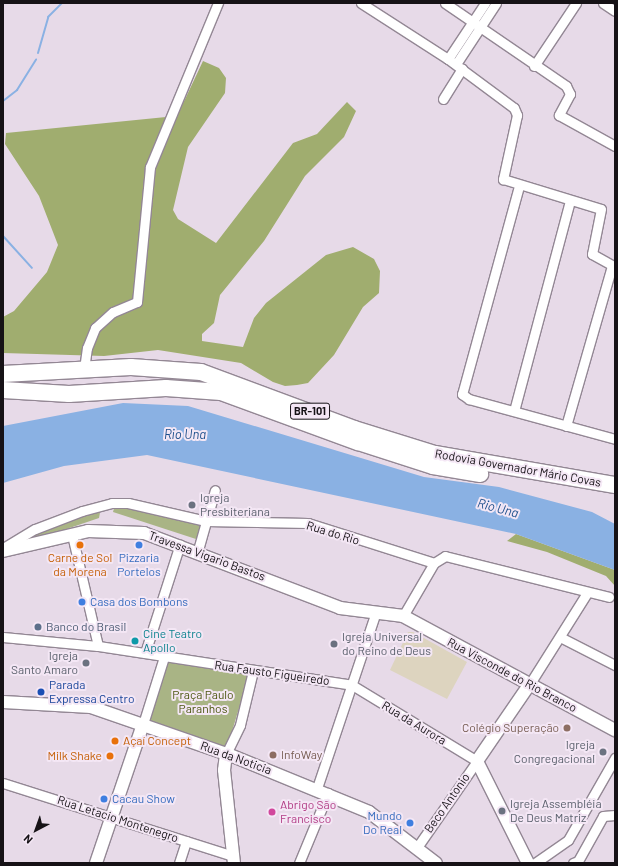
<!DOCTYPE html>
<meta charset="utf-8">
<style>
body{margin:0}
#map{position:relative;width:618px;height:866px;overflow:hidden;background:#e7dae8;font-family:Barlow,sans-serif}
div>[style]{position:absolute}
.education>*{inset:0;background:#ddd4bf}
.green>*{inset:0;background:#a9b485}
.forest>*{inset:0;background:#a0ad6f}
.water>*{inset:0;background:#8ab1e3}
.stream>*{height:2px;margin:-1px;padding:0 1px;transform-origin:1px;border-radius:1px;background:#8ab1e3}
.roads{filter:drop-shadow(1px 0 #938794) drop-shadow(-1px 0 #938794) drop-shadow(0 1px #938794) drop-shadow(0 -1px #938794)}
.street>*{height:9px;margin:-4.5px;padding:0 4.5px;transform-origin:4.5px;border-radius:4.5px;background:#fff}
.secondary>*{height:12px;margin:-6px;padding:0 6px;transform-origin:6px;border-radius:6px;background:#fff}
.highway>*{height:16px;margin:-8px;padding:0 8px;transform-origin:8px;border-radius:8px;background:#fff}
.dots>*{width:11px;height:11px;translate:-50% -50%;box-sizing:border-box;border:2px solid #f4e7f5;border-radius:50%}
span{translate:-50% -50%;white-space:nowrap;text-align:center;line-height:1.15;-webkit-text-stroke:4px #f4e7f5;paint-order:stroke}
.shield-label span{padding:1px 3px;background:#f4e7f5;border:1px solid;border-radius:3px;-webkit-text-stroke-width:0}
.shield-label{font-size:11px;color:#161216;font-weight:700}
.street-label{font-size:12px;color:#161216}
.worship-label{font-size:12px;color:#5b616d}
.left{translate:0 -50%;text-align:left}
.right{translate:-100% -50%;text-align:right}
.food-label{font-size:12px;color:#c56008}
.shop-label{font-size:12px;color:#366cbe}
.service-label{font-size:12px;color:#4e5e75}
.culture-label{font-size:12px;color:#0d838f}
.transit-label{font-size:12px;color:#164399}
.park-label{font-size:12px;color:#4b560f}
.education-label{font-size:12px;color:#785e54}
.hotel-label{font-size:12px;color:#b23c85}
.water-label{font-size:13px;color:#1d4f8c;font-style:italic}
.frame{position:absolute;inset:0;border:4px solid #161216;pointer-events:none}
.north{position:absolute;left:16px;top:810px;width:40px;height:40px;-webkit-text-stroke:3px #f4e7f5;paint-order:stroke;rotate:221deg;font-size:11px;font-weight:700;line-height:16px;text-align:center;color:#161216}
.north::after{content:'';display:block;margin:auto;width:14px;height:18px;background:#161216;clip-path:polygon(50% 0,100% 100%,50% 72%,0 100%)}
</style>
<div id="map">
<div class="education">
<i style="clip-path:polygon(408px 632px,413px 632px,467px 662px,447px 699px,390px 670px)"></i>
</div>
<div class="green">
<i style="clip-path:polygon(116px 501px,203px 522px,199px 540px,113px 512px)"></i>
<i style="clip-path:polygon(101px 507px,99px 518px,34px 540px,33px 531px)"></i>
<i style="clip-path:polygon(165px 659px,249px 675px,227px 748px,147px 721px)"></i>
</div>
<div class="forest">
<i style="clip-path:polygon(203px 61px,219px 68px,226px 78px,225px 93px,188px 147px,173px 210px,178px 219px,216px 243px,293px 143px,317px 134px,347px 102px,356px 111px,344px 137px,305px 176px,264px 241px,220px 295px,214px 323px,202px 334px,202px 341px,243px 347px,254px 318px,266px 303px,326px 255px,353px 247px,374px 259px,380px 271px,379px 293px,363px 307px,334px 355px,308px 383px,297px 385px,285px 386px,273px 382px,241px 363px,158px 350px,104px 356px,3px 353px,3px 317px,14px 311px,47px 272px,58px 245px,39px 196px,5px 144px,6px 133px,166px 117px,179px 112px)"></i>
<i style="clip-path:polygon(516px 534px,615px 570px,615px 586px,606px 576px,547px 552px,507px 541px)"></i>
</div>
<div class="water">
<i style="clip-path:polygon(123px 403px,188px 406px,424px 477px,499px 487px,592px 512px,615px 524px,615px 570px,516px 534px,147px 455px,64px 466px,3px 483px,3px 426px)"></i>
</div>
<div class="stream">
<i style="left:38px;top:53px;width:37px;rotate:-74deg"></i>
<i style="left:48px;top:17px;width:20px;rotate:-45deg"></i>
<i style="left:3px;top:101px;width:18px;rotate:-38deg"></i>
<i style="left:17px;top:90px;width:36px;rotate:-58deg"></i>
<i style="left:3px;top:236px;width:43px;rotate:47.8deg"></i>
</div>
<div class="roads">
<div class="street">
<i style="left:361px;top:3px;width:103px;rotate:32.8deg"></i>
<i style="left:448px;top:59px;width:82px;rotate:36.6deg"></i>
<i style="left:514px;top:108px;width:8px;rotate:67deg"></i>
<i style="left:517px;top:115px;width:66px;rotate:102.3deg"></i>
<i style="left:503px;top:179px;width:102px;rotate:17deg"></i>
<i style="left:601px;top:209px;width:46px;rotate:101.3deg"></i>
<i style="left:592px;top:254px;width:26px;rotate:29deg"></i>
<i style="left:445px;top:3px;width:147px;rotate:34.4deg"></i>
<i style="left:566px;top:86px;width:9px;rotate:63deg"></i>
<i style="left:570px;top:94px;width:24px;rotate:118deg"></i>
<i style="left:559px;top:115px;width:64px;rotate:29deg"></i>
<i style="left:603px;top:3px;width:14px;rotate:34deg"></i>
<i style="left:448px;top:59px;width:67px;rotate:-56.5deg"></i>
<i style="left:456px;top:64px;width:73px;rotate:-56.7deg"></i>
<i style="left:534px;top:66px;width:76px;rotate:-56.3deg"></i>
<i style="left:443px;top:99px;width:36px;rotate:-58deg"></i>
<i style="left:519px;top:186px;width:216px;rotate:105.3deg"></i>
<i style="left:462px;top:394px;width:9px;rotate:36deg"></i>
<i style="left:469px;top:399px;width:151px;rotate:15.3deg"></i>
<i style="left:84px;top:369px;width:21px;rotate:-82deg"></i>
<i style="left:87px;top:348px;width:22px;rotate:-68deg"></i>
<i style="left:95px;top:328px;width:24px;rotate:-42deg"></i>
<i style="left:113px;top:312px;width:26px;rotate:-23deg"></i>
<i style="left:137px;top:302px;width:136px;rotate:-84.5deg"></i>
<i style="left:150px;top:167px;width:178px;rotate:-67.5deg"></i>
<i style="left:514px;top:411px;width:218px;rotate:-75.1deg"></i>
<i style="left:566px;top:426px;width:166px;rotate:-74deg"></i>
<i style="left:72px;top:535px;width:114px;rotate:76.8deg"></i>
<i style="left:3px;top:548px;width:37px;rotate:-31deg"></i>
<i style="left:35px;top:529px;width:50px;rotate:-21deg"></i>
<i style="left:82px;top:511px;width:31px;rotate:-15deg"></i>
<i style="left:112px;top:503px;width:16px"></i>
<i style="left:128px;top:503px;width:80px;rotate:13deg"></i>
<i style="left:206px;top:521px;width:102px;rotate:1.1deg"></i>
<i style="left:308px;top:523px;width:132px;rotate:17.6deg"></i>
<i style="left:198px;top:550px;width:62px;rotate:-74.2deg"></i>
<i style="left:403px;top:616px;width:61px;rotate:-59.7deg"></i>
<i style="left:434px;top:563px;width:13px;rotate:-32deg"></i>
<i style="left:445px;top:556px;width:169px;rotate:14deg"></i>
<i style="left:3px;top:637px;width:95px;rotate:5.4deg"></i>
<i style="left:98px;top:646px;width:257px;rotate:8.7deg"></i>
<i style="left:352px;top:685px;width:146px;rotate:31.3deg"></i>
<i style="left:477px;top:761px;width:103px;rotate:124.8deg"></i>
<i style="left:560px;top:637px;width:62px;rotate:27deg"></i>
<i style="left:145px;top:653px;width:114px;rotate:-72.2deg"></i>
<i style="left:529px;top:685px;width:109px;rotate:-57.8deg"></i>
<i style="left:143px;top:724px;width:70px;rotate:-72.6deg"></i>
<i style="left:226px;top:754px;width:32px;rotate:-64deg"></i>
<i style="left:240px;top:725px;width:56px;rotate:-76.5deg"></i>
<i style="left:3px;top:783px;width:241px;rotate:17.6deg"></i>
<i style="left:317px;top:788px;width:186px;rotate:-71.5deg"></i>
<i style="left:179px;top:863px;width:23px;rotate:-72deg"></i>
<i style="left:299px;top:863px;width:76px;rotate:-67.5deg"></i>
<i style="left:535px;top:863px;width:40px;rotate:-34.9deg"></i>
<i style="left:568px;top:840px;width:95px;rotate:-60.2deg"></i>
<i style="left:573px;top:863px;width:5px;rotate:-22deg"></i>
<i style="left:578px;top:861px;width:51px;rotate:-60.9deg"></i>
<i style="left:603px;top:816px;width:12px;rotate:-5deg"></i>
</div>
<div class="secondary">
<i style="left:3px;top:551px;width:87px;rotate:-13.2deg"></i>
<i style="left:88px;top:531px;width:56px;rotate:2deg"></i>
<i style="left:144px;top:533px;width:210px;rotate:20.9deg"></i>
<i style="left:340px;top:608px;width:64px;rotate:7.2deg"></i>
<i style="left:403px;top:616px;width:241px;rotate:28.3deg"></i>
<i style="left:3px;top:702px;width:88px;rotate:3.3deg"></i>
<i style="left:91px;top:707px;width:147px;rotate:19.1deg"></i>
<i style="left:230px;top:755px;width:150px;rotate:22.3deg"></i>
<i style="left:369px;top:812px;width:84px;rotate:37.3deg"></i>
<i style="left:226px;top:754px;width:16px;rotate:97deg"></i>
<i style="left:224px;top:770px;width:94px;rotate:83.9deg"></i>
<i style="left:96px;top:863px;width:147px;rotate:-71.3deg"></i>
<i style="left:528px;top:863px;width:114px;rotate:-116.6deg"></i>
<i style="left:477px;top:761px;width:92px;rotate:-55.6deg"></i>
</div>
<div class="highway">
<i style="left:3px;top:374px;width:128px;rotate:-3.1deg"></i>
<i style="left:131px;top:367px;width:70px;rotate:4.1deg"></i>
<i style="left:201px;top:372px;width:163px;rotate:20.4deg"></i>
<i style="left:354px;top:429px;width:85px;rotate:17.2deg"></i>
<i style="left:435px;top:454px;width:183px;rotate:9.8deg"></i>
<i style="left:3px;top:390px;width:66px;rotate:3.5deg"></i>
<i style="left:69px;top:394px;width:97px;rotate:-3.5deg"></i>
<i style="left:166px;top:388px;width:55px;rotate:4.2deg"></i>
<i style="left:221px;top:392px;width:146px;rotate:20.1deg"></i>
<i style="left:358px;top:442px;width:79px;rotate:17.7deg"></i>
<i style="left:433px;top:466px;width:48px;rotate:9.7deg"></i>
</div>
</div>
<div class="dots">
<i style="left:192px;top:505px;background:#6b7280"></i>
<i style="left:80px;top:545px;background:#e8710a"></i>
<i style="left:139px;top:545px;background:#3f7fe0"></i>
<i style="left:82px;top:602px;background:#3f7fe0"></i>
<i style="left:38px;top:627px;background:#5c6f8a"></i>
<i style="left:135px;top:641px;background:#0f9aa8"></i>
<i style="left:334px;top:644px;background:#6b7280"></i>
<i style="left:86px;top:663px;background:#6b7280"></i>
<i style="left:41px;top:692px;background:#1a4fb4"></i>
<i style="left:567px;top:728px;background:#8d6e63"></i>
<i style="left:115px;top:741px;background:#e8710a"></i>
<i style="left:603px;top:752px;background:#6b7280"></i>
<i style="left:273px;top:755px;background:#8d6e63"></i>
<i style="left:110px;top:756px;background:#e8710a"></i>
<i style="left:104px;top:799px;background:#3f7fe0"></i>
<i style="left:502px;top:811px;background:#6b7280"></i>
<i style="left:272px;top:812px;background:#d1479c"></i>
<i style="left:410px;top:823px;background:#3f7fe0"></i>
</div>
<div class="shield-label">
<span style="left:310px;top:411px">BR-101</span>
</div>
<div class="street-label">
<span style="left:518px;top:468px;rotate:10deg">Rodovia Governador Mário Covas</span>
<span style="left:333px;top:533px;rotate:17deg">Rua do Rio</span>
<span style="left:207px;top:556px;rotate:20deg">Travessa Vigario Bastos</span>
<span style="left:272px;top:673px;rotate:8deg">Rua Fausto Figueiredo</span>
<span style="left:512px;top:675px;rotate:28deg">Rua Visconde do Rio Branco</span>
<span style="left:414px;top:723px;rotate:31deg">Rua da Aurora</span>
<span style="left:236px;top:758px;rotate:20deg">Rua da Noticia</span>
<span style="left:447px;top:803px;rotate:-55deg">Beco Antonio</span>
<span style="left:118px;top:819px;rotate:18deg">Rua Letacio Montenegro</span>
</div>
<div class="worship-label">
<span class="left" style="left:200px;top:505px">Igreja<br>Presbiteriana</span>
<span class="left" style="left:342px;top:644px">Igreja Universal<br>do Reino de Deus</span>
<span class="right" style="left:78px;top:663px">Igreja<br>Santo Amaro</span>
<span class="right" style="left:595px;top:752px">Igreja<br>Congregacional</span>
<span class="left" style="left:510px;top:811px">Igreja Assembléia<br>De Deus Matriz</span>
</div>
<div class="food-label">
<span style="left:80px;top:565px">Carne de Sol<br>da Morena</span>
<span class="left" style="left:123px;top:741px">Açaí Concept</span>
<span class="right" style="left:102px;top:756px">Milk Shake</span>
</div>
<div class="shop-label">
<span style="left:139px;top:565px">Pizzaria<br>Portelos</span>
<span class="left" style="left:90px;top:602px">Casa dos Bombons</span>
<span class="left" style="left:112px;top:799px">Cacau Show</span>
<span class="right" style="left:402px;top:823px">Mundo<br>Do Real</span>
</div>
<div class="service-label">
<span class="left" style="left:46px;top:627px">Banco do Brasil</span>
</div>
<div class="culture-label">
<span class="left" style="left:143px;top:641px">Cine Teatro<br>Apollo</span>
</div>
<div class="transit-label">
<span class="left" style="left:49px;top:692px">Parada<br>Expressa Centro</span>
</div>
<div class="park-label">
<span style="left:203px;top:702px">Praça Paulo<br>Paranhos</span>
</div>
<div class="education-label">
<span class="right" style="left:559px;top:728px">Colégio Superação</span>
<span class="left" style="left:281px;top:755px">InfoWay</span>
</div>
<div class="hotel-label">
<span class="left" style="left:280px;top:812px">Abrigo São<br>Francisco</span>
</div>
<div class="water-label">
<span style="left:185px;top:434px">Rio Una</span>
<span style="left:498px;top:508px;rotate:15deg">Rio Una</span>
</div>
<div class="frame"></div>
<div class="north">N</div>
</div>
